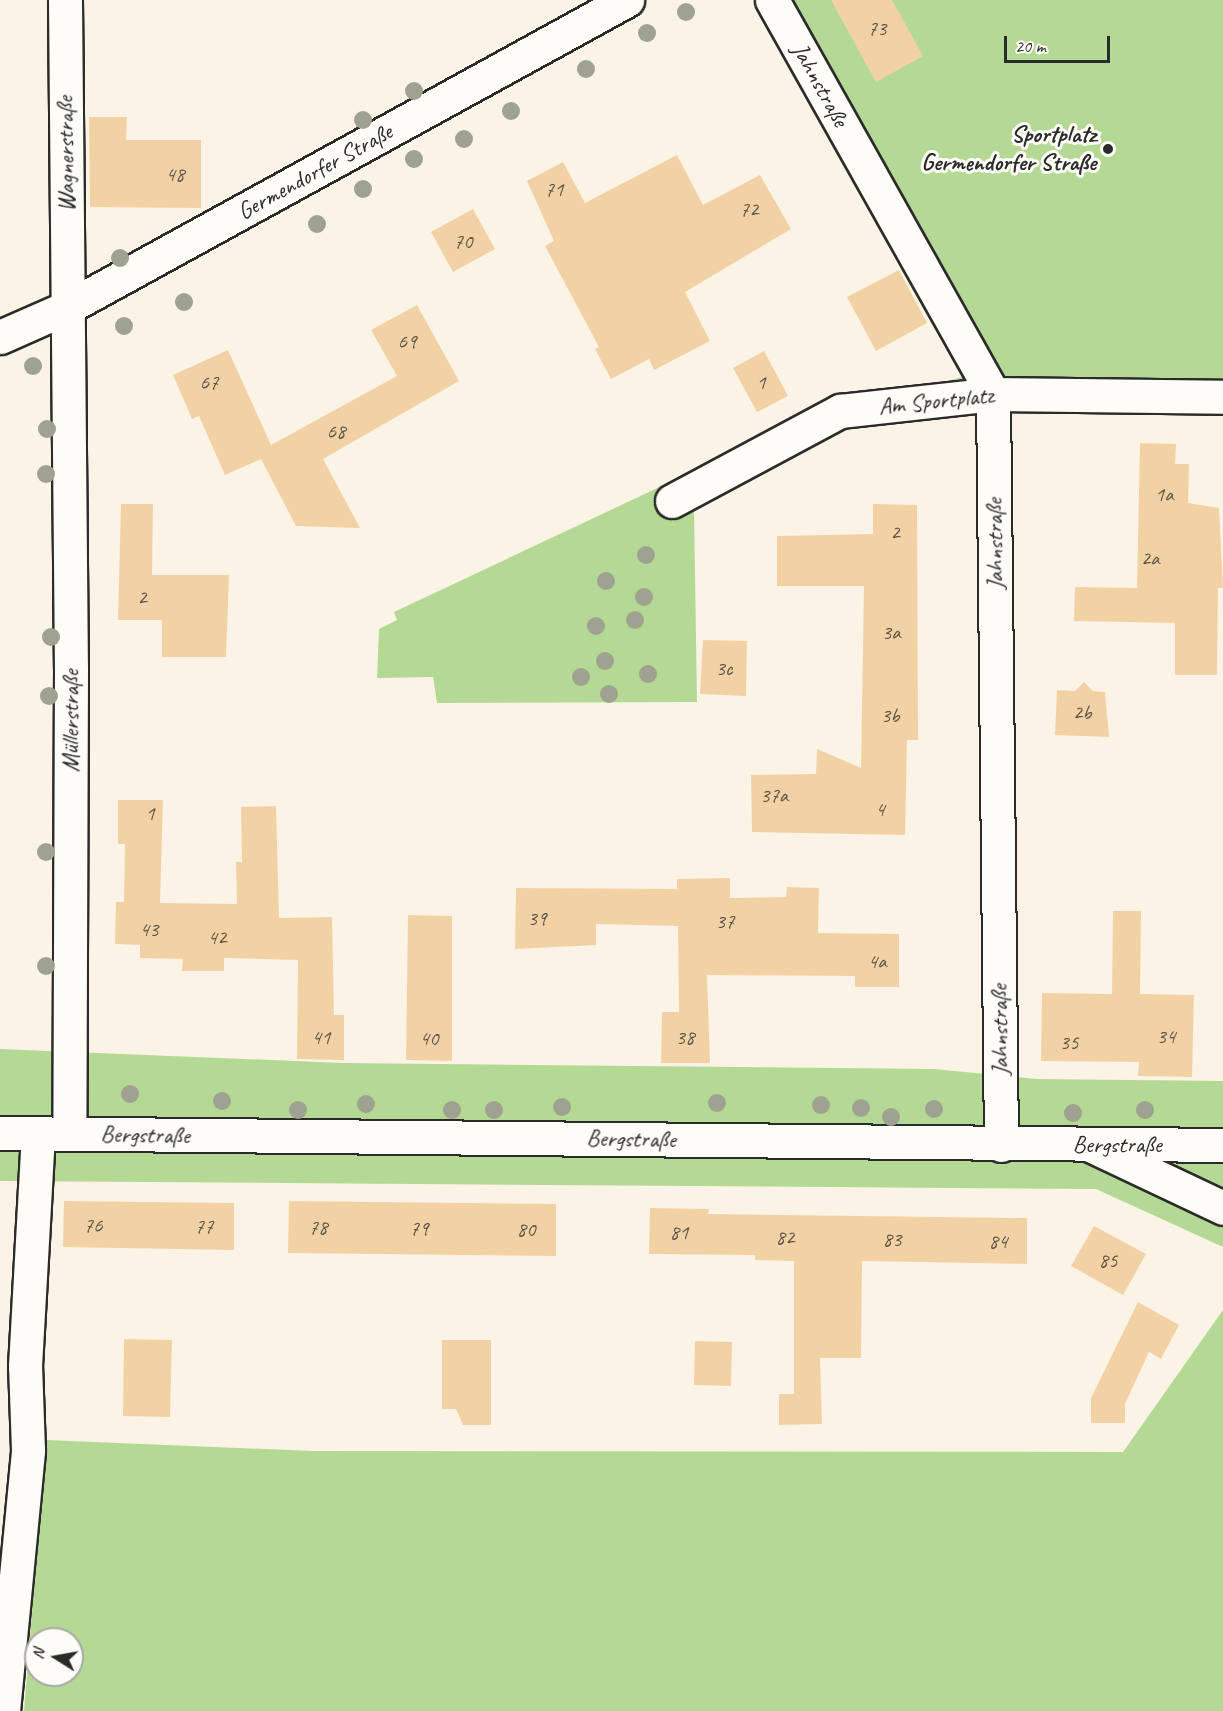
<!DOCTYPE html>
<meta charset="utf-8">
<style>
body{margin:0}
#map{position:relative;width:1223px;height:1711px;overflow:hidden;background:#fbf4e6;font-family:Caveat,sans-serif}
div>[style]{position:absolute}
.green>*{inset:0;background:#b4d994}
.building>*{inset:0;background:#f2d2a4}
.roads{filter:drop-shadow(2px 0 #2b2b2b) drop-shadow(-2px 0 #2b2b2b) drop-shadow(0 2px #2b2b2b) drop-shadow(0 -2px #2b2b2b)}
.street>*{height:33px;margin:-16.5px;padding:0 16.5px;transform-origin:16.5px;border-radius:16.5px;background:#fdfcf7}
.secondary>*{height:33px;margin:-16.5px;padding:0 16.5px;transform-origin:16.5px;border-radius:16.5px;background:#fdfcf7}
.trees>*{width:18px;height:18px;margin:-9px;border-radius:50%;background:#9fa290}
.dots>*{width:16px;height:16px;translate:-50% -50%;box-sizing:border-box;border:3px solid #fdfcf7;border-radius:50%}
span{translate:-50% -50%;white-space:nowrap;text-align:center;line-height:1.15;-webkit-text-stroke:6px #fdfcf7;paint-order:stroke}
.number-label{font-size:21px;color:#5d5549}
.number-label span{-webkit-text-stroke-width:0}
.street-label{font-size:24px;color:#2b2b2b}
.poi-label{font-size:24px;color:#2b2b2b;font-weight:700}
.right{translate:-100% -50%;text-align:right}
.north{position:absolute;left:24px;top:1627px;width:60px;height:60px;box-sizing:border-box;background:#fdfcf7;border:2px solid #a9a8a5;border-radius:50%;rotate:281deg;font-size:16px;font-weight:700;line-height:24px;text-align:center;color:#2b2b2b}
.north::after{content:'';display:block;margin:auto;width:21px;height:27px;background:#2b2b2b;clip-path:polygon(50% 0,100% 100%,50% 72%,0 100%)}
.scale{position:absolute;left:1004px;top:36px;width:106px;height:27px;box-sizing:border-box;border:3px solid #2b2b2b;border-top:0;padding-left:8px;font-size:18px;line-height:21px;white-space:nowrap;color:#2b2b2b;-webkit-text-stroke:4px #fdfcf7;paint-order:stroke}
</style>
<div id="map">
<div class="green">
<i style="clip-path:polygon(788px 0,1223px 0,1223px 381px,1002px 378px)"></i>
<i style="clip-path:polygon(965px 376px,981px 415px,865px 416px,694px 510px,697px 702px,437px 703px,433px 677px,377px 678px,379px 629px,397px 620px,394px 612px,855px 395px,914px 391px)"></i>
<i style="clip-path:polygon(0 1049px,343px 1063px,934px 1069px,1037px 1079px,1223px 1081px,1223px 1247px,1096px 1189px,0 1181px)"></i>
<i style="clip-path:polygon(evenodd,1223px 1310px,1223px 1711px,24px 1711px,46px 1440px,313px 1451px,1123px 1452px,1223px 1310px,36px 1639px,72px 1639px,72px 1675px,36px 1675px,36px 1639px)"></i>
</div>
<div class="building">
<i style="clip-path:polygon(831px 0,892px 0,923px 56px,876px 82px)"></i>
<i style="clip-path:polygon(89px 117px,127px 117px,126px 140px,201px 140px,201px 208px,90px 207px)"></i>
<i style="clip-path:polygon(677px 155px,703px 205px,760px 175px,791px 229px,685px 292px,710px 341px,654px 370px,649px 359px,611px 379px,595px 349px,599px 347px,545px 246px,554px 241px,527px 181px,563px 162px,585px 203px)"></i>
<i style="clip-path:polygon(473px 209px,495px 249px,453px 272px,431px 232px)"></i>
<i style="clip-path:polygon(899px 270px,927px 323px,876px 351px,847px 297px)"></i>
<i style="clip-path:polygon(417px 305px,459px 381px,323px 459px,360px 528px,296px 526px,261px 459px,225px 475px,199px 416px,192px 419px,173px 375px,228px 350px,271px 445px,397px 376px,371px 330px)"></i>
<i style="clip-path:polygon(764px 351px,788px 396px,757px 412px,733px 368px)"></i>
<i style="clip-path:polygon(1140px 443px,1176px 444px,1175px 464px,1189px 464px,1188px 503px,1219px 508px,1223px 588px,1218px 588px,1217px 675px,1175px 675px,1175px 623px,1074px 621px,1075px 587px,1137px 588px)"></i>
<i style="clip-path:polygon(121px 504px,153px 504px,152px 575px,229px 575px,226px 657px,162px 657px,162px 620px,118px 620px)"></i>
<i style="clip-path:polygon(873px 504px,917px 505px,918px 740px,907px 740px,905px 835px,752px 832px,751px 775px,816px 774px,817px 749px,861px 768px,864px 586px,777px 586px,777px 536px,873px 534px)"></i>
<i style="clip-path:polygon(703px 640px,747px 641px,746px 696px,700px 694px)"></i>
<i style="clip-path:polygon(1084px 682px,1093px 691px,1105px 692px,1109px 737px,1055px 735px,1057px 690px,1075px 691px)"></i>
<i style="clip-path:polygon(118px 800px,163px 800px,160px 903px,237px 904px,236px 862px,242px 862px,241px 807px,276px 806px,279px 918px,332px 917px,334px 1015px,344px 1015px,344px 1060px,297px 1059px,298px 960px,224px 958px,224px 971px,182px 971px,183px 959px,140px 958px,140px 945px,115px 944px,116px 902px,124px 902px,125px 844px,118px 844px)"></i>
<i style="clip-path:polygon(730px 878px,730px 898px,786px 897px,787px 887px,819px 888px,818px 933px,899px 934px,899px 987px,855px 987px,855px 976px,707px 975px,710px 1063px,661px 1063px,662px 1012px,679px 1012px,678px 926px,596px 924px,596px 945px,515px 949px,516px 888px,677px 889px,677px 879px)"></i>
<i style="clip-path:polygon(1113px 911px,1141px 911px,1140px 994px,1194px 995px,1192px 1077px,1138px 1076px,1139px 1062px,1041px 1061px,1042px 993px,1112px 994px)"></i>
<i style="clip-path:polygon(408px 915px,452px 916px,452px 1061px,406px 1060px)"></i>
<i style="clip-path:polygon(64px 1201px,234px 1203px,234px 1250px,63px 1247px)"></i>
<i style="clip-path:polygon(289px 1201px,556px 1204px,556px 1256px,288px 1253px)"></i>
<i style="clip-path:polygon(650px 1208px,709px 1209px,708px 1214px,1027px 1218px,1027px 1264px,862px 1261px,861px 1358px,820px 1358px,822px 1424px,779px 1425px,779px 1394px,794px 1394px,794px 1261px,755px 1260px,755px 1255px,649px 1254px)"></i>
<i style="clip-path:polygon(1094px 1226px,1146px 1254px,1123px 1295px,1071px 1266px)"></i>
<i style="clip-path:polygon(1138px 1302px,1179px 1325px,1161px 1359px,1149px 1352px,1125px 1404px,1125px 1423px,1091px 1423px,1091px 1398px)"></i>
<i style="clip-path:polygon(124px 1339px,172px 1340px,170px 1417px,123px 1416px)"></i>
<i style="clip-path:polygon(442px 1340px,491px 1340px,491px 1425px,463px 1425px,456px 1409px,442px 1409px)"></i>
<i style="clip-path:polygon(695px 1341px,732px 1342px,731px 1386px,694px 1385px)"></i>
</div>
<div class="roads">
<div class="street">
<i style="left:65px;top:0;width:668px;rotate:89.49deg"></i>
<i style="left:71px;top:668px;width:466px;rotate:90.2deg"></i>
<i style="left:772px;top:0;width:452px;rotate:60.7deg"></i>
<i style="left:993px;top:394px;width:751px;rotate:89.39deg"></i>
<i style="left:672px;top:501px;width:191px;rotate:-28.2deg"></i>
<i style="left:840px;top:411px;width:154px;rotate:-6.3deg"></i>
<i style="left:993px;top:394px;width:230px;rotate:0.7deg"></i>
<i style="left:1090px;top:1145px;width:147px;rotate:25.3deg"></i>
<i style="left:3px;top:1711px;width:262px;rotate:-84.5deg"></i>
<i style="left:28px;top:1450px;width:84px;rotate:-92deg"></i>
<i style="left:25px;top:1366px;width:232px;rotate:-86.8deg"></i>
</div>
<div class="secondary">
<i style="left:0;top:337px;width:74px;rotate:-23.8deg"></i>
<i style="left:68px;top:307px;width:638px;rotate:-28.78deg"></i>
<i style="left:0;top:1133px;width:1223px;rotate:0.56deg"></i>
</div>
</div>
<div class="trees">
<i style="left:686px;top:12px"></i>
<i style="left:647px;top:33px"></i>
<i style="left:586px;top:69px"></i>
<i style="left:414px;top:91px"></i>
<i style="left:511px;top:111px"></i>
<i style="left:363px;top:120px"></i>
<i style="left:464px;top:139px"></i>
<i style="left:414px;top:159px"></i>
<i style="left:363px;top:189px"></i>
<i style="left:317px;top:224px"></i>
<i style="left:120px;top:258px"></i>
<i style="left:184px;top:302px"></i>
<i style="left:124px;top:326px"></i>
<i style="left:33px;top:366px"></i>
<i style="left:47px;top:429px"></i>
<i style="left:46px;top:474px"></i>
<i style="left:646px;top:555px"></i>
<i style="left:606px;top:581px"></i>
<i style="left:644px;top:597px"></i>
<i style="left:635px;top:620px"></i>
<i style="left:596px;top:626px"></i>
<i style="left:51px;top:637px"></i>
<i style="left:605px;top:661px"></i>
<i style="left:648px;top:674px"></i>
<i style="left:581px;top:677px"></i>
<i style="left:609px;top:694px"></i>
<i style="left:49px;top:696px"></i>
<i style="left:46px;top:852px"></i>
<i style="left:46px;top:966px"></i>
<i style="left:130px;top:1094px"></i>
<i style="left:222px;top:1101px"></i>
<i style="left:717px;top:1103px"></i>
<i style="left:366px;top:1104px"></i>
<i style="left:821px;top:1105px"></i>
<i style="left:562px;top:1107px"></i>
<i style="left:861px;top:1108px"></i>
<i style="left:934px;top:1109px"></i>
<i style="left:298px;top:1110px"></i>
<i style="left:452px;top:1110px"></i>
<i style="left:494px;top:1110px"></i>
<i style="left:1145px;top:1110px"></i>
<i style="left:1073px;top:1113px"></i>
<i style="left:891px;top:1117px"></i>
</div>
<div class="dots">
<i style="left:1108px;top:149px;background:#2b2b2b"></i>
</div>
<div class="number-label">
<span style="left:877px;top:28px">73</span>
<span style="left:175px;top:174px">48</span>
<span style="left:554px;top:189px">71</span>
<span style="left:749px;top:209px">72</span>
<span style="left:463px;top:241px">70</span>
<span style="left:407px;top:341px">69</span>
<span style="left:209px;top:382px">67</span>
<span style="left:761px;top:382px">1</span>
<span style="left:336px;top:431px">68</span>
<span style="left:1164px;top:494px">1a</span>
<span style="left:895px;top:532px">2</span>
<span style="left:1150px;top:558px">2a</span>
<span style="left:142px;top:597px">2</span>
<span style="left:891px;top:632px">3a</span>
<span style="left:724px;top:668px">3c</span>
<span style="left:1082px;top:712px">2b</span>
<span style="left:890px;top:715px">3b</span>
<span style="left:774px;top:795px">37a</span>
<span style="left:880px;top:809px">4</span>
<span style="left:150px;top:813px">1</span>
<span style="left:537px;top:918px">39</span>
<span style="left:725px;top:921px">37</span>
<span style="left:149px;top:929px">43</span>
<span style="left:217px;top:937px">42</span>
<span style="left:877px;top:961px">4a</span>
<span style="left:1166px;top:1036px">34</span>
<span style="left:321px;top:1037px">41</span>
<span style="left:685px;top:1037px">38</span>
<span style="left:429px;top:1038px">40</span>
<span style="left:1069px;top:1042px">35</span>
<span style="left:93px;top:1225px">76</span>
<span style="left:204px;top:1226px">77</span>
<span style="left:318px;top:1227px">78</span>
<span style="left:419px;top:1228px">79</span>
<span style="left:526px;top:1229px">80</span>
<span style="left:679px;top:1232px">81</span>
<span style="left:785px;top:1237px">82</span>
<span style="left:892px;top:1239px">83</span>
<span style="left:998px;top:1241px">84</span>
<span style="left:1108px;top:1260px">85</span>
</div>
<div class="street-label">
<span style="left:820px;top:85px;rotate:61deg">Jahnstraße</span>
<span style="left:66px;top:154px;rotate:-91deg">Wagnerstraße</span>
<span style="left:315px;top:172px;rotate:-29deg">Germendorfer Straße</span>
<span style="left:936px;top:401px;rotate:-6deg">Am Sportplatz</span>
<span style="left:995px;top:544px;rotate:-91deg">Jahnstraße</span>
<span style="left:71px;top:721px;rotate:-90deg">Müllerstraße</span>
<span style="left:1000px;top:1030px;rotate:-91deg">Jahnstraße</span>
<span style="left:145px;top:1135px;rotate:1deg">Bergstraße</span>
<span style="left:631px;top:1139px;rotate:1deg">Bergstraße</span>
<span style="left:1117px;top:1145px">Bergstraße</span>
</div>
<div class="poi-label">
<span class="right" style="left:1096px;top:149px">Sportplatz<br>Germendorfer Straße</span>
</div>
<div class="north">N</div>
<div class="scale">20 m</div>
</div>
